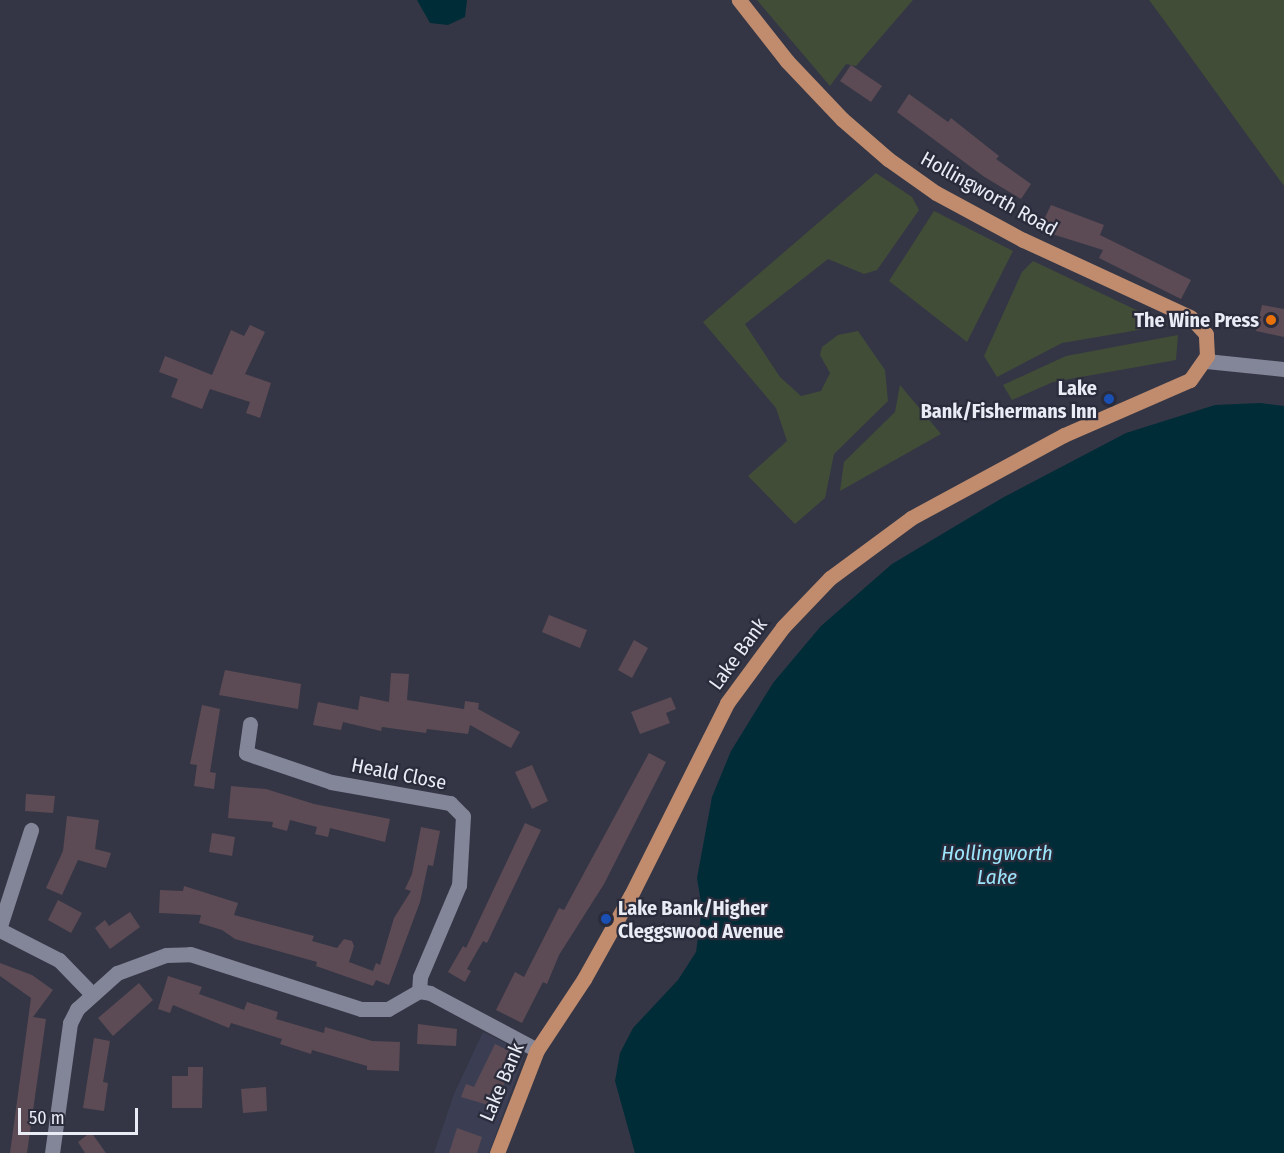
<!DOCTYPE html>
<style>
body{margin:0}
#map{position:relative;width:1284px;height:1153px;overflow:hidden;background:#343645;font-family:"Fira Sans Condensed",sans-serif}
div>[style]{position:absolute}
.built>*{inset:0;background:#3b3e53}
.green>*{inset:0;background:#414d36}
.water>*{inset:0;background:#002c37}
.building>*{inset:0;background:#5c4b54}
.minor>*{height:15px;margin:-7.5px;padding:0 7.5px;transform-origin:7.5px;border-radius:7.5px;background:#838598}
.major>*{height:15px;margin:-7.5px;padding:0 7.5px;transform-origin:7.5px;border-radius:7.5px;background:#c08c6d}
.dots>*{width:16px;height:16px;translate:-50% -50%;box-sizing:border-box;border:3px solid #2a2b3b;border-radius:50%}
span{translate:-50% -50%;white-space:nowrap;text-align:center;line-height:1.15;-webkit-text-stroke:4.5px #2a2b3b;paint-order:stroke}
.street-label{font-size:20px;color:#e9ebf5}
.poi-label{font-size:20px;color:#e9ebf5;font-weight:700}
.right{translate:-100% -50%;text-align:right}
.left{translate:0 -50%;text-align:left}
.water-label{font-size:21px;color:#9ce6fc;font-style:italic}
.scale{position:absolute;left:18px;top:1108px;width:120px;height:27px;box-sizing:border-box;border:3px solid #e9ebf5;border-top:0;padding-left:8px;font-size:18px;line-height:21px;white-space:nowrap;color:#e9ebf5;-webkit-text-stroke:4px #2a2b3b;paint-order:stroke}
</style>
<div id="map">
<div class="built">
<i style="clip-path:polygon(483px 1032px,525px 1053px,489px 1153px,434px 1153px,454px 1094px)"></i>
</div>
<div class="green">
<i style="clip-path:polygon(757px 0,913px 0,856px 66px,846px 64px,830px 86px)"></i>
<i style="clip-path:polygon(1149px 0,1284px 0,1284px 186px,1158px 12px)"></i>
<i style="clip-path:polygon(876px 173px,912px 197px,919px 210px,877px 270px,864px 274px,828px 259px,745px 324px,780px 377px,801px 396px,821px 391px,830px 373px,820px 355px,822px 347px,838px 335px,858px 331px,885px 370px,888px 401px,834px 454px,825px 498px,795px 524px,748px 476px,787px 441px,776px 408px,703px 322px)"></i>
<i style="clip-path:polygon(934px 211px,1013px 251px,967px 342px,889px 281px)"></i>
<i style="clip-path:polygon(1033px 261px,1168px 325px,1062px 343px,997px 377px,984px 356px,1022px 272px)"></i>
<i style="clip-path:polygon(1178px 335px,1176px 360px,1053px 382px,1012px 400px,1003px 385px,1066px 356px)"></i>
<i style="clip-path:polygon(900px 385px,941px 434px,840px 491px,844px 462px,895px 412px)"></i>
</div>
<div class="water">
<i style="clip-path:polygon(417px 0,467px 0,465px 17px,448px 25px,430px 23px)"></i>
<i style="clip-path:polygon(1260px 403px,1284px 406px,1284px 1153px,635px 1153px,615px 1081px,620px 1053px,633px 1028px,678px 980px,696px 952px,702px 909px,697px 878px,712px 797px,731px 751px,773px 683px,821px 626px,892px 564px,1004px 497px,1126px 433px,1215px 405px)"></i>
</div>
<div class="building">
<i style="clip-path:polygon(851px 65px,882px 86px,871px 102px,840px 81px)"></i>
<i style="clip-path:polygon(909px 94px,948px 122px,951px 118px,999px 156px,996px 159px,1031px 184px,1021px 199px,983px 176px,897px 112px)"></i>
<i style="clip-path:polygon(1051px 205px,1104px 225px,1100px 235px,1191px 280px,1181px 299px,1099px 258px,1103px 250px,1039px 230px)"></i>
<i style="clip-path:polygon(1262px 305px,1284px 309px,1284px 337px,1256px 331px)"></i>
<i style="clip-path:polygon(250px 325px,265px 332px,245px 374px,271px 383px,260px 418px,246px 413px,250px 402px,210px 389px,202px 409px,171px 397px,178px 379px,159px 372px,165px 356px,212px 375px,231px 330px,244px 336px)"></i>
<i style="clip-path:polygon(549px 615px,587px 630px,580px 648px,542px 632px)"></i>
<i style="clip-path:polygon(634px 640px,648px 648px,632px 678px,618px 670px)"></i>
<i style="clip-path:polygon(225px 670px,301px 684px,298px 709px,219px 695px)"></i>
<i style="clip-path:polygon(391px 673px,409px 674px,407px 700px,464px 709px,465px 701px,479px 703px,478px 709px,520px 732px,511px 748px,470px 725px,468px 734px,427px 729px,426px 733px,382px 727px,381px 731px,343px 722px,341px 730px,313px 725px,318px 702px,358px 710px,360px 696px,389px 702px)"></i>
<i style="clip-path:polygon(671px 697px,676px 709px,666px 713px,670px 723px,640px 734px,631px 712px)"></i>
<i style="clip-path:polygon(202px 705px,220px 709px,210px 772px,216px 773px,214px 789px,194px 786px,197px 765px,190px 764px)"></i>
<i style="clip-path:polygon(649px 753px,666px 762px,604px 884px,559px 955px,547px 984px,543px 982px,522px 1023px,496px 1010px,515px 972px,524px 977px,559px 908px,564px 910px)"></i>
<i style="clip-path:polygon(532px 765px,548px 801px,532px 809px,515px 772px)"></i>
<i style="clip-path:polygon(231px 786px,266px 789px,314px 804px,390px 819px,385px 842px,330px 828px,328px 837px,315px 834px,317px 827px,290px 820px,287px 831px,272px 827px,273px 822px,228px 818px)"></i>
<i style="clip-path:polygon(26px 794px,55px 796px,53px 813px,25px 811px)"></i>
<i style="clip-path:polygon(67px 816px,99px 820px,95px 849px,111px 853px,106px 868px,78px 860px,62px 895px,46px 888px,63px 851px)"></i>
<i style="clip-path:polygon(525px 823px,541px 830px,487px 943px,483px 941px,467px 969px,471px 971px,465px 982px,448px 972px,463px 946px,466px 948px)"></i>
<i style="clip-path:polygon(421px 827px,440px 831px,433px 866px,428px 865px,420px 902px,389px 985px,376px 980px,373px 986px,316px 966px,317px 962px,235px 939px,222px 930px,199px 923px,201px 915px,159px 913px,160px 890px,183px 891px,184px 886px,238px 903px,234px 915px,314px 936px,312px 941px,337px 948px,344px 939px,352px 941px,354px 946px,349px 962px,373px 971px,376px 963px,380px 965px,394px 918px,411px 891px,405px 889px,412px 874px)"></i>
<i style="clip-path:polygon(212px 833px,235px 837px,232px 856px,209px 852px)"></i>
<i style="clip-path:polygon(58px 900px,82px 913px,71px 933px,48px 920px)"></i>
<i style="clip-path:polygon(130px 912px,140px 927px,110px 949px,95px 928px,105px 920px,109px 926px)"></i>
<i style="clip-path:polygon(0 963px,32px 975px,53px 990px,33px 1017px,46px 1019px,27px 1153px,10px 1153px,31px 998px,0 976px)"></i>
<i style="clip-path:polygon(168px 976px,202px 987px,199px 994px,244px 1010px,247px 1002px,278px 1012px,276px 1019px,324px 1033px,325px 1027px,372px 1041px,400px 1042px,399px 1071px,367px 1070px,367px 1066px,312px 1050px,311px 1054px,280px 1044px,282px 1039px,231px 1023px,229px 1028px,173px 1005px,170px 1013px,158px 1009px)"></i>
<i style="clip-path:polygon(139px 983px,153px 1000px,113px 1036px,98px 1018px)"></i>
<i style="clip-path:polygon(418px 1024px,457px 1029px,456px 1046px,417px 1044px)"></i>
<i style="clip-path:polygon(94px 1038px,110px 1041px,103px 1082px,108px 1083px,104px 1111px,83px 1108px)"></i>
<i style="clip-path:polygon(495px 1044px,516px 1054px,495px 1107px,461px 1097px,466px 1084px,474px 1087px)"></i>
<i style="clip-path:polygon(188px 1067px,203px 1067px,202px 1108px,172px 1108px,172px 1076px,188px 1076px)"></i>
<i style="clip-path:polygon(266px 1087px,267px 1111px,243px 1113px,241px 1089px)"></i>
<i style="clip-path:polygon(457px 1128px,482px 1137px,477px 1153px,449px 1153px)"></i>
<i style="clip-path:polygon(91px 1132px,106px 1153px,85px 1153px,78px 1142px)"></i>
</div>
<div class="minor">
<i style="left:1206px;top:361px;width:78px;rotate:5.9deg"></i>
<i style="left:250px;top:724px;width:29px;rotate:98deg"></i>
<i style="left:246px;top:753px;width:90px;rotate:18.8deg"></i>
<i style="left:331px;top:782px;width:121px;rotate:10deg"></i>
<i style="left:450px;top:803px;width:18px;rotate:45deg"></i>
<i style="left:463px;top:816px;width:69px;rotate:93.3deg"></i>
<i style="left:459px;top:885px;width:100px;rotate:113deg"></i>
<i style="left:420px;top:977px;width:14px;rotate:94deg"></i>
<i style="left:0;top:926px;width:101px;rotate:-72.1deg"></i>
<i style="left:0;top:930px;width:66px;rotate:27deg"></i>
<i style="left:59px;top:960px;width:46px;rotate:45.9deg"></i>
<i style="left:52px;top:1153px;width:131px;rotate:-82.1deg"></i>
<i style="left:70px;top:1023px;width:16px;rotate:-63deg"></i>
<i style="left:77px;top:1009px;width:54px;rotate:-42deg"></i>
<i style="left:117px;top:973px;width:52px;rotate:-20.2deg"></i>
<i style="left:166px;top:955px;width:24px;rotate:-2deg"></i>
<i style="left:190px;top:954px;width:180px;rotate:17.8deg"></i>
<i style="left:361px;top:1009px;width:27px"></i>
<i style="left:388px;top:1009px;width:36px;rotate:-30deg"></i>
<i style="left:419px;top:991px;width:11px;rotate:10deg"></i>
<i style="left:430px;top:993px;width:121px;rotate:28deg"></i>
</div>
<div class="major">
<i style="left:497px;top:1153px;width:110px;rotate:-68.8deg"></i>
<i style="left:537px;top:1050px;width:85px;rotate:-56.5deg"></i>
<i style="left:584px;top:979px;width:96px;rotate:-60.8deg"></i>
<i style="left:631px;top:895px;width:215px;rotate:-63.4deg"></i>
<i style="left:727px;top:703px;width:94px;rotate:-53.6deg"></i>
<i style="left:783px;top:627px;width:68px;rotate:-46.2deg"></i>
<i style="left:830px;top:578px;width:101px;rotate:-36.5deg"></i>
<i style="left:911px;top:518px;width:174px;rotate:-28.5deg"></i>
<i style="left:1064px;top:435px;width:137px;rotate:-23.6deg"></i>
<i style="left:1190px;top:380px;width:29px;rotate:-55deg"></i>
<i style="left:1207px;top:356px;width:22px;rotate:-93deg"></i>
<i style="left:1206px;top:334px;width:23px;rotate:-133deg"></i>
<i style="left:1190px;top:317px;width:184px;rotate:-155.2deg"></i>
<i style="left:1023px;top:240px;width:99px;rotate:-151.6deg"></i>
<i style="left:936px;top:193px;width:59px;rotate:-144.7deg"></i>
<i style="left:888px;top:159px;width:61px;rotate:-139deg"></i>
<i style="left:842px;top:119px;width:80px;rotate:-133.5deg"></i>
<i style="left:787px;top:61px;width:78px;rotate:-128.2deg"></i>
</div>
<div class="dots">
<i style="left:1271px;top:320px;background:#e8710a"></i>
<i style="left:1109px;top:399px;background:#1a4fb4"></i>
<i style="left:606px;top:919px;background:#1a4fb4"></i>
</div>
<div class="street-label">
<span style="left:989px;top:194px;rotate:29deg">Hollingworth Road</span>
<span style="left:738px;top:654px;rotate:-54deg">Lake Bank</span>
<span style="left:399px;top:774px;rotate:11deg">Heald Close</span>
<span style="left:502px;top:1082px;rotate:-67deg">Lake Bank</span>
</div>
<div class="poi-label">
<span class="right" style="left:1259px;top:320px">The Wine Press</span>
<span class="right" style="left:1097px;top:400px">Lake<br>Bank/Fishermans Inn</span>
<span class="left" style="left:618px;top:920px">Lake Bank/Higher<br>Cleggswood Avenue</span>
</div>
<div class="water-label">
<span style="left:997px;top:865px">Hollingworth<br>Lake</span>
</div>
<div class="scale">50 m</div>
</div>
